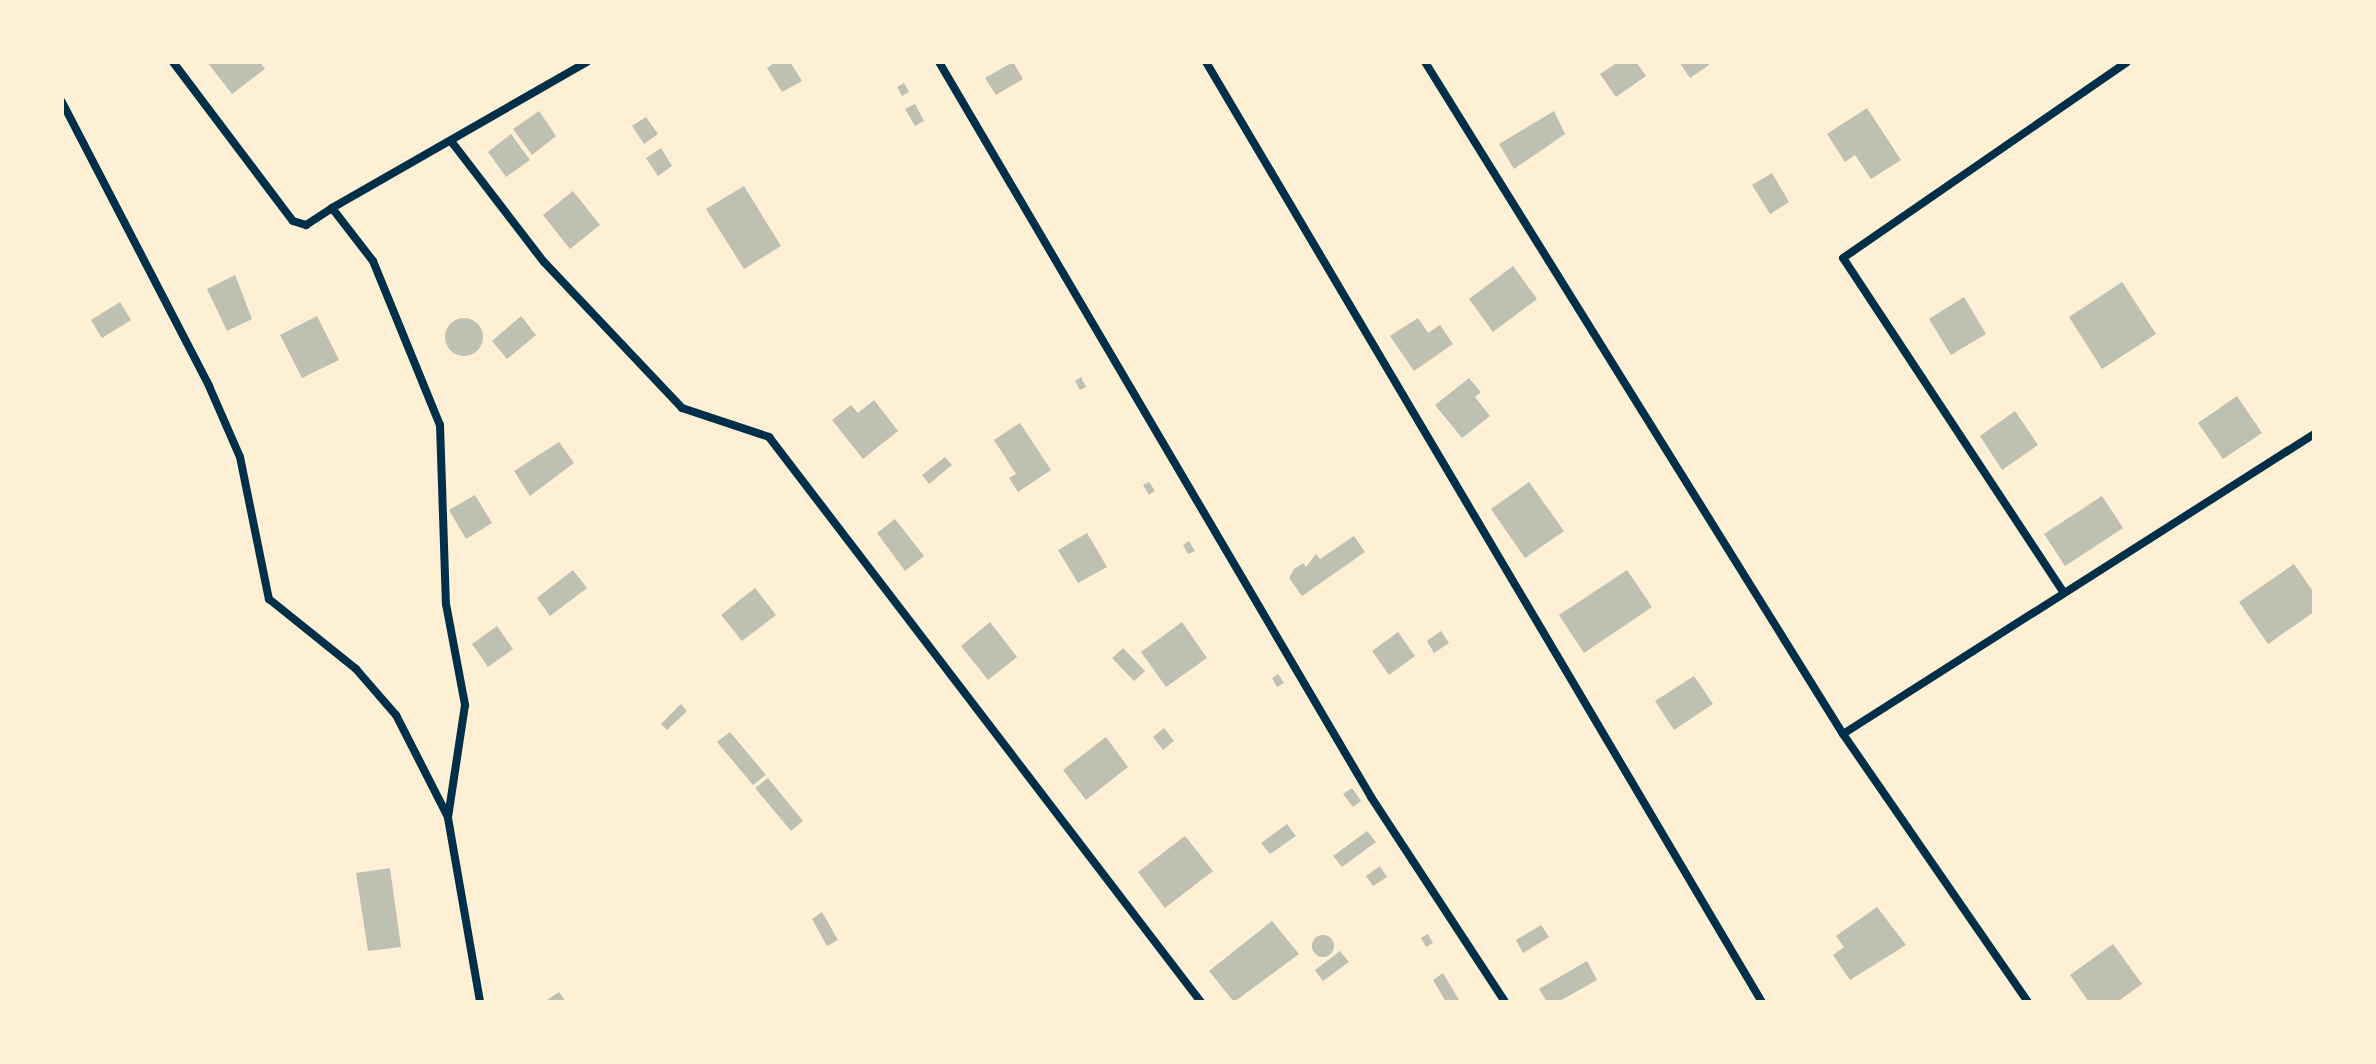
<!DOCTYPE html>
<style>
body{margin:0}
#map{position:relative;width:2376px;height:1064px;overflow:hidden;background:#fdf0d5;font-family:"Source Serif 4",serif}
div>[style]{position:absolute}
.building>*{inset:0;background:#bec0b2}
.round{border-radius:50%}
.minor>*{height:8px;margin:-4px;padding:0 4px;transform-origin:4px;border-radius:4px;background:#003049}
span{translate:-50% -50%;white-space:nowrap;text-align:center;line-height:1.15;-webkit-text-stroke:8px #fdf0d5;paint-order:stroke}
.frame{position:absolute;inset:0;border:64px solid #fdf0d5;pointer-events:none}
</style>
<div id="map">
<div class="building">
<i style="clip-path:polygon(207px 62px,260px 62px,265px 69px,232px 94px)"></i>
<i style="clip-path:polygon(776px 62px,790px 62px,802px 81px,782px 92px,767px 68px)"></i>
<i style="clip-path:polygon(1013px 62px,1023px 79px,996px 95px,985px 78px)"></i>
<i style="clip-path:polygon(1618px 62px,1636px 62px,1646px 76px,1616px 97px,1600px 74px)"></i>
<i style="clip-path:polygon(1679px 62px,1708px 62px,1709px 65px,1690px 78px)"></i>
<i style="clip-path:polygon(904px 83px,909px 92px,902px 96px,897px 87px)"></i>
<i style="clip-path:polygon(915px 104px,924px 121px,915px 126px,905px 109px)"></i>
<i style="clip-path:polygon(1867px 108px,1901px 160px,1871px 179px,1855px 155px,1845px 162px,1827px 134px)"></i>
<i style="clip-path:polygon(539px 111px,556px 136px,532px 155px,513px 129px)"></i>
<i style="clip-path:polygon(1554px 111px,1565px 134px,1514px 169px,1499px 144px)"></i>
<i style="clip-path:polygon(646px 117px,658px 134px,644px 144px,632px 126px)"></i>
<i style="clip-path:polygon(511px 134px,530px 160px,506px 177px,488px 152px)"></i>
<i style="clip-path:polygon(661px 148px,672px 166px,658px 176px,646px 158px)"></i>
<i style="clip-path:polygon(1772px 173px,1789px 202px,1770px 214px,1752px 185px)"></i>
<i style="clip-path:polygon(744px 186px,781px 246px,744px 269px,706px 209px)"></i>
<i style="clip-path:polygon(573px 191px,600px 225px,570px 249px,543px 215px)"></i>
<i style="clip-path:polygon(1513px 266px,1537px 299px,1493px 332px,1469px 299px)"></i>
<i style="clip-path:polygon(235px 275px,252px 319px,227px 331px,207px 289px)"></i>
<i style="clip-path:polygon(2122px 282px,2156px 334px,2102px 369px,2069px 317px)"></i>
<i style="clip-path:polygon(1964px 297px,1986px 334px,1951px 355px,1929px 319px)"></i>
<i style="clip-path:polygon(120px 302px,131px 320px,102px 338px,91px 320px)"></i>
<i style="clip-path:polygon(317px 316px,339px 360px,302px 378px,280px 335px)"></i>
<i style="clip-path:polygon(521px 316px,536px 335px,507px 359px,492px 341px)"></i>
<i class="round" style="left:445px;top:318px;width:38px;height:38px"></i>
<i style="clip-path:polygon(1418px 318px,1428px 333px,1440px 325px,1453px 344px,1414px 371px,1390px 336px)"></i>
<i style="clip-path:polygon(1081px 377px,1086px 387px,1080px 390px,1075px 381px)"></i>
<i style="clip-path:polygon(1469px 378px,1481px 392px,1475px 397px,1490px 416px,1462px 438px,1435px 405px)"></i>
<i style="clip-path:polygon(2237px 396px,2262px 433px,2223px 459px,2198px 423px)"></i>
<i style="clip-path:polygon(874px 400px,898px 431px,863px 459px,832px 420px,851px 405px,858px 413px)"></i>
<i style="clip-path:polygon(2015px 411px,2038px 445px,2002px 470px,1980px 436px)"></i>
<i style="clip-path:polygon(1020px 423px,1051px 470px,1018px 492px,1009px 478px,1016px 474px,994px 440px)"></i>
<i style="clip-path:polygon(559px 442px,574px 463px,530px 496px,514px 471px)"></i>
<i style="clip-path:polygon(945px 457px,952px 465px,929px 484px,922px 475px)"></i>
<i style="clip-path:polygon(1149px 482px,1155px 491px,1149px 495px,1143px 485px)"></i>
<i style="clip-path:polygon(1529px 482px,1564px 531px,1525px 558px,1491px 509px)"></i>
<i style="clip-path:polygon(475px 495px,492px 523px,466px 539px,449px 510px)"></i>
<i style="clip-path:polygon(2102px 496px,2123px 528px,2065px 566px,2044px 534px)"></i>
<i style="clip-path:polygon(895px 519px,924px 556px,905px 571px,877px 533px)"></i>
<i style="clip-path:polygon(1087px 533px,1107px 567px,1078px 583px,1058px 550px)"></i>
<i style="clip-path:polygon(1354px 536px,1365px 552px,1302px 596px,1289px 578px,1294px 569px,1303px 563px,1306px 567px,1316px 554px,1320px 559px)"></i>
<i style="clip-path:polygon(1189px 541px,1195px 551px,1188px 554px,1183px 545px)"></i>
<i style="clip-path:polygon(2294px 564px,2314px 593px,2314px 612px,2268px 644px,2239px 602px)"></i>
<i style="clip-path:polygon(573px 570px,587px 588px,550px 616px,537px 598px)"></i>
<i style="clip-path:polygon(1627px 570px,1652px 607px,1584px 653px,1559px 615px)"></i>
<i style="clip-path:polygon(755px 588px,776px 615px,742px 641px,721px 615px)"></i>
<i style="clip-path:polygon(990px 622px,1017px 657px,988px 680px,961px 646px)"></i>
<i style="clip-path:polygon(1182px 622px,1207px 658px,1166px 687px,1141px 652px)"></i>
<i style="clip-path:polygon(497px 626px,513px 649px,488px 667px,472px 644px)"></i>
<i style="clip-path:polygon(1441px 631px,1449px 643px,1434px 653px,1427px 641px)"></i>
<i style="clip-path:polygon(1398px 632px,1415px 656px,1389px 675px,1372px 651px)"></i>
<i style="clip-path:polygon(1123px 648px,1145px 671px,1134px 681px,1112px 658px)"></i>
<i style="clip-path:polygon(1278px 674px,1284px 683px,1277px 687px,1272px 678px)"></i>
<i style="clip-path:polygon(1694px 676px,1713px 704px,1674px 730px,1655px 701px)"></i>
<i style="clip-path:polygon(681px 704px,687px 711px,667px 730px,661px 724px)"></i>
<i style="clip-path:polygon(1164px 728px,1174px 741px,1163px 750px,1153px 737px)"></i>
<i style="clip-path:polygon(730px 732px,766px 775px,753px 785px,717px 742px)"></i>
<i style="clip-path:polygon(1106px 737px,1128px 767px,1086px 800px,1063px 770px)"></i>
<i style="clip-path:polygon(768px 778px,803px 821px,791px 831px,755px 788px)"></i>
<i style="clip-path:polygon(1352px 788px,1361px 801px,1353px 807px,1343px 794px)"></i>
<i style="clip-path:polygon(1287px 824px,1296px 836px,1270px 854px,1261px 843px)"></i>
<i style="clip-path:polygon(1367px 831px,1376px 842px,1342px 867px,1333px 856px)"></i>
<i style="clip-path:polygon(1185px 836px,1213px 871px,1165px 908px,1138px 872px)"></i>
<i style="clip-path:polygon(1380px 866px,1387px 877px,1373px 886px,1366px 876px)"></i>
<i style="clip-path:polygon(390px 868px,401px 947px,368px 951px,356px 873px)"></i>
<i style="clip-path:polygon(1877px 907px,1906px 945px,1850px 980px,1833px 955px,1844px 947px,1836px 936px)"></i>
<i style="clip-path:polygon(822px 912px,838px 940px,827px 946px,812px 919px)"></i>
<i style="clip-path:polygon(1272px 921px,1299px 954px,1234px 1002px,1209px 971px)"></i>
<i style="clip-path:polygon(1541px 925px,1549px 937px,1523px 953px,1516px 940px)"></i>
<i style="clip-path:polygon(1428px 934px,1433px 943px,1426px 947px,1421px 938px)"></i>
<i class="round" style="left:1312px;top:935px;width:22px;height:22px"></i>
<i style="clip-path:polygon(2113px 944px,2142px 984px,2117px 1002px,2089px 1002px,2070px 975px)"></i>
<i style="clip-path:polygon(1340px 951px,1349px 962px,1323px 981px,1315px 970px)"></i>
<i style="clip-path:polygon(1587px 961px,1597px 980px,1558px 1002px,1547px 1002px,1539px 989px)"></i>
<i style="clip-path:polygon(1443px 973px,1459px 1000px,1457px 1002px,1446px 1002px,1433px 980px)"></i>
<i style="clip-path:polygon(559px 992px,566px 1002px,544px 1002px)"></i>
</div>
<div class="minor">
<i style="left:173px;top:62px;width:199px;rotate:53deg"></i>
<i style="left:293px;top:221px;width:14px;rotate:17deg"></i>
<i style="left:306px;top:225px;width:31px;rotate:-33deg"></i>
<i style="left:332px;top:208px;width:67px;rotate:52.3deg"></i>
<i style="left:373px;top:261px;width:177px;rotate:67.8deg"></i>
<i style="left:440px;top:425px;width:179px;rotate:88.1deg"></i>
<i style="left:446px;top:604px;width:103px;rotate:79.3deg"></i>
<i style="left:465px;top:705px;width:114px;rotate:98.6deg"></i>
<i style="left:448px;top:818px;width:187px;rotate:80.1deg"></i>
<i style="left:939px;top:62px;width:853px;rotate:59.55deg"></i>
<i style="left:1371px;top:797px;width:245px;rotate:56.8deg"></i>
<i style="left:1206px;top:62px;width:1092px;rotate:59.4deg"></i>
<i style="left:1425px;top:62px;width:791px;rotate:58.12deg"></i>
<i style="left:1843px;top:734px;width:326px;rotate:55.4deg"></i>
<i style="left:62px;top:102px;width:320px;rotate:62.6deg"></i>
<i style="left:209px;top:386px;width:77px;rotate:66.4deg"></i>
<i style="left:240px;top:457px;width:145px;rotate:78.5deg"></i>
<i style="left:269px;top:599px;width:112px;rotate:38.8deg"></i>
<i style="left:356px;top:669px;width:61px;rotate:49deg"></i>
<i style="left:396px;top:715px;width:114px;rotate:63deg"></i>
<i style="left:451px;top:141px;width:153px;rotate:52.5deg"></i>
<i style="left:544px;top:262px;width:201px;rotate:46.6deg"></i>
<i style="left:682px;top:408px;width:92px;rotate:18.4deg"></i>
<i style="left:769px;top:437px;width:711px;rotate:52.6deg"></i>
<i style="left:332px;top:208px;width:294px;rotate:-29.8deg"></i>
<i style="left:2064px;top:593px;width:401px;rotate:-123.4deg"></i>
<i style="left:1843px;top:258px;width:345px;rotate:-34.6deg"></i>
<i style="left:1843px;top:734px;width:558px;rotate:-32.49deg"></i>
</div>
<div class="frame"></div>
</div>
